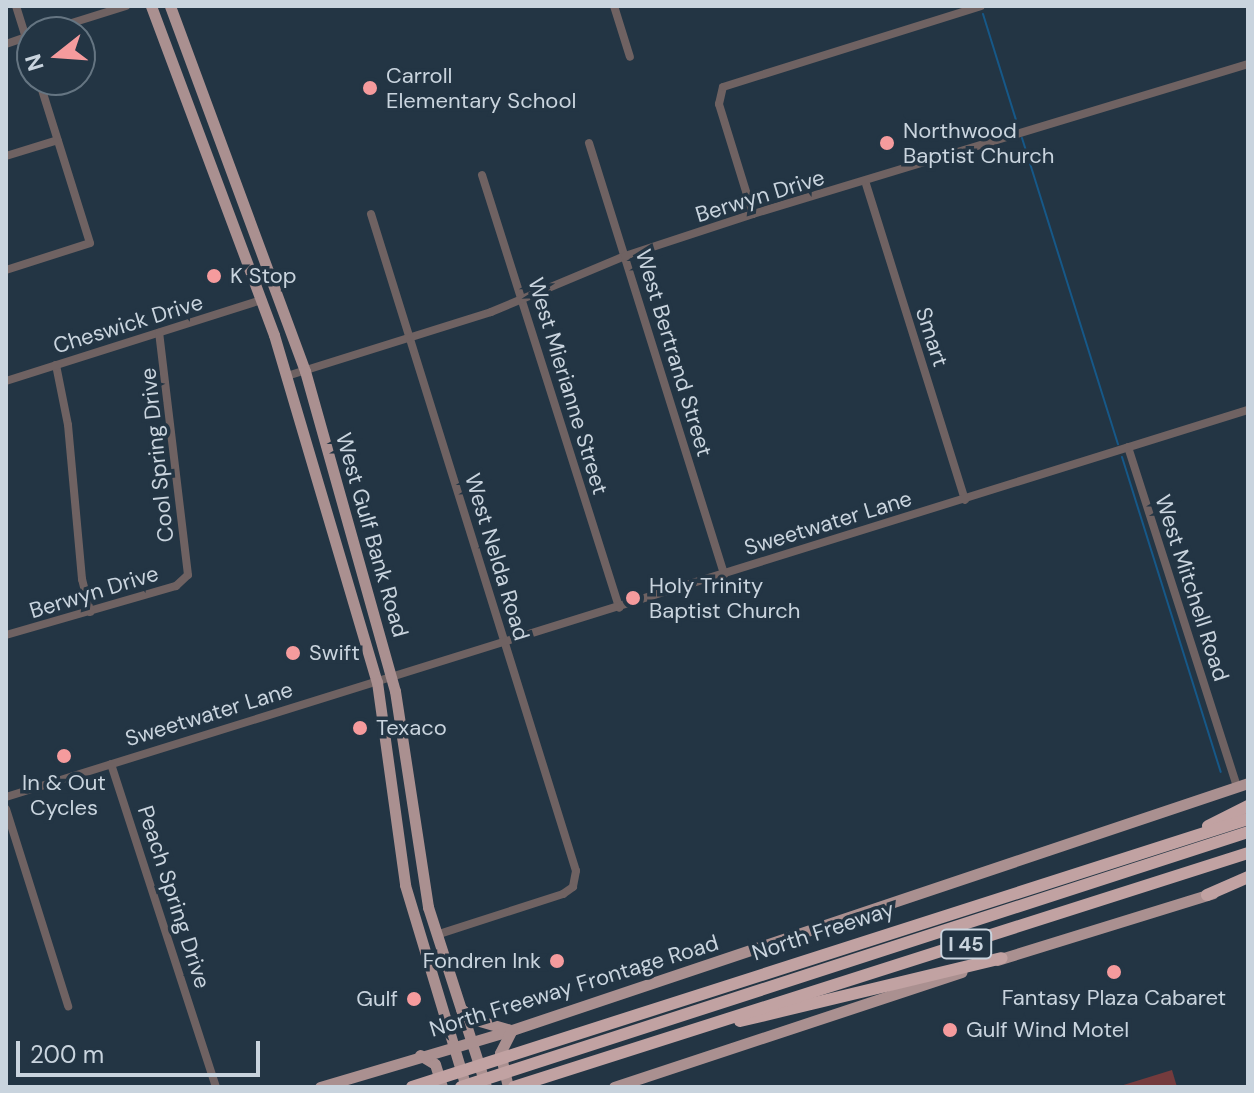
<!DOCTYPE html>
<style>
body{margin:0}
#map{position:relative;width:1254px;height:1093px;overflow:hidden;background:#233544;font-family:"DM Sans",sans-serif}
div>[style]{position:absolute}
.green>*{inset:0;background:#743b3d}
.stream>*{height:2px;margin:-1px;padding:0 1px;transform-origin:1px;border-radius:1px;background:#165888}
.minor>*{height:8px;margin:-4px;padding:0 4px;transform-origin:4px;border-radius:4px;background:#6f6262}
.major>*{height:11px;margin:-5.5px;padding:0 5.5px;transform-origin:5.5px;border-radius:5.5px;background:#aa9090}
.highway>*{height:12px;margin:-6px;padding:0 6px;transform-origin:6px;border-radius:6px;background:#c1a2a2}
.dots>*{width:22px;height:22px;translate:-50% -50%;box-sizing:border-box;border:4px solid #233544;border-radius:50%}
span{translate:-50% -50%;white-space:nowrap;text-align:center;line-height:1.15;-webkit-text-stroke:7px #233544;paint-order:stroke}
.shield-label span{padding:2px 6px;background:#233544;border:2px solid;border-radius:6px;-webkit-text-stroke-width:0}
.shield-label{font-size:20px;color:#c9d4de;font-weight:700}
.poi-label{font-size:22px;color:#c9d4de}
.left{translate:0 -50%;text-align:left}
.right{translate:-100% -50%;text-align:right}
.street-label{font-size:22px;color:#c9d4de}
.frame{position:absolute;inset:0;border:8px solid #c9d4de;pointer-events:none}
.north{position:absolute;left:16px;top:16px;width:80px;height:80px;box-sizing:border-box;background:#233544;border:2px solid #657582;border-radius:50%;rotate:253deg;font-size:22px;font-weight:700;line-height:32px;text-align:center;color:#c9d4de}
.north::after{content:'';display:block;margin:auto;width:28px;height:36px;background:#f59b9d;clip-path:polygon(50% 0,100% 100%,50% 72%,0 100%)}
.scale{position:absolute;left:16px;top:1041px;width:244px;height:36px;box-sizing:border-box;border:4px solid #c9d4de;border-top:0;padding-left:10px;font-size:24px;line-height:28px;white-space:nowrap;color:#c9d4de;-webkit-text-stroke:6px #233544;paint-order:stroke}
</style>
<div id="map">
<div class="green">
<i style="clip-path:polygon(1172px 1070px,1177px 1087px,1117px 1087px)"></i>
</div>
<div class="stream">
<i style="left:983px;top:14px;width:114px;rotate:72.7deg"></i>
<i style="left:1022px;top:138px;width:321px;rotate:72.6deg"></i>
<i style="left:1122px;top:457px;width:330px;rotate:72.6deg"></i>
</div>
<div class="minor">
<i style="left:16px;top:6px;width:53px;rotate:72.6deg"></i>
<i style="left:614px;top:6px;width:53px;rotate:72.6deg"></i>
<i style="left:43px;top:32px;width:87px;rotate:-17.4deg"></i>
<i style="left:6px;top:44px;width:28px;rotate:-19deg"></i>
<i style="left:589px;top:143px;width:452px;rotate:72.6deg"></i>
<i style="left:6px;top:156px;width:54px;rotate:-17.1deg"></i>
<i style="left:482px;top:175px;width:454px;rotate:72.4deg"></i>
<i style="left:866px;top:184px;width:331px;rotate:72.6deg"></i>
<i style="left:371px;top:214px;width:688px;rotate:72.67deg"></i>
<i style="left:576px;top:871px;width:16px;rotate:101deg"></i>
<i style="left:573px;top:887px;width:12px;rotate:145deg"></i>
<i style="left:563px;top:894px;width:133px;rotate:162.1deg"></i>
<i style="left:753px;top:214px;width:115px;rotate:-107.2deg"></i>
<i style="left:719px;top:104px;width:17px;rotate:-77deg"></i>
<i style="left:723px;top:87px;width:270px;rotate:-17.4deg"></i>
<i style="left:6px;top:270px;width:88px;rotate:-17.8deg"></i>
<i style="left:90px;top:243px;width:171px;rotate:-107.4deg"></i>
<i style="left:56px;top:365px;width:61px;rotate:78.7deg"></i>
<i style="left:68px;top:425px;width:155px;rotate:84.8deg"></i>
<i style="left:82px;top:579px;width:34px;rotate:76deg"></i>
<i style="left:287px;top:376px;width:214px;rotate:-17.4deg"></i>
<i style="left:491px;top:312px;width:145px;rotate:-22.7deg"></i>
<i style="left:625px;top:256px;width:135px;rotate:-18.2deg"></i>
<i style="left:753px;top:214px;width:517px;rotate:-16.86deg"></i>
<i style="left:6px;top:381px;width:269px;rotate:-17.6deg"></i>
<i style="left:1128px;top:447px;width:356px;rotate:72.2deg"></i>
<i style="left:6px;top:635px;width:177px;rotate:-16.1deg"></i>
<i style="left:176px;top:586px;width:16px;rotate:-43deg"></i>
<i style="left:188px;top:575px;width:244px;rotate:-96.8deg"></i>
<i style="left:111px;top:764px;width:340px;rotate:72deg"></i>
<i style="left:6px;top:797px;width:1301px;rotate:-17.31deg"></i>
<i style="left:6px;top:809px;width:207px;rotate:72.5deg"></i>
</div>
<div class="major">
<i style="left:151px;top:6px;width:351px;rotate:69.5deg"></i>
<i style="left:274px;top:335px;width:362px;rotate:73.5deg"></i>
<i style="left:377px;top:682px;width:205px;rotate:82.1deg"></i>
<i style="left:405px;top:885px;width:211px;rotate:73.2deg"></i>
<i style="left:170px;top:6px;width:389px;rotate:69.7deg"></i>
<i style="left:305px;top:371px;width:332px;rotate:74.3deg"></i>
<i style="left:395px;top:691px;width:219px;rotate:81.3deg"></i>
<i style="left:428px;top:907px;width:189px;rotate:72.1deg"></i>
<i style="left:997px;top:960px;width:226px;rotate:-17.2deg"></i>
<i style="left:461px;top:1009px;width:19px;rotate:36deg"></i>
<i style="left:476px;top:1020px;width:36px;rotate:16deg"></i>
<i style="left:420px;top:1055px;width:17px;rotate:31deg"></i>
<i style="left:435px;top:1064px;width:24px;rotate:73deg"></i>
<i style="left:320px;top:1087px;width:200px;rotate:-16.5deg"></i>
<i style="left:512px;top:1030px;width:776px;rotate:-18.55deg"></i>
<i style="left:508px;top:1087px;width:35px;rotate:-103deg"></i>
<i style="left:500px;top:1053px;width:25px;rotate:-63deg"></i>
<i style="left:614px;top:1087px;width:366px;rotate:-18.3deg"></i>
</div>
<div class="highway">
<i style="left:1208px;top:826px;width:45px;rotate:-26.6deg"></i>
<i style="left:1207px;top:895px;width:45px;rotate:-23.7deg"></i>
<i style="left:740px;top:1021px;width:269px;rotate:-13.5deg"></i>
<i style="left:412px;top:1087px;width:878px;rotate:-17.77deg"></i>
<i style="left:461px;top:1087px;width:827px;rotate:-17.95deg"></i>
<i style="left:514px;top:1087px;width:770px;rotate:-17.68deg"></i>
</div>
<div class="dots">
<i style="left:370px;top:88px;background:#f59b9d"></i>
<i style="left:887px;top:143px;background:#f59b9d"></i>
<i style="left:214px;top:276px;background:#f59b9d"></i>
<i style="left:633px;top:598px;background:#f59b9d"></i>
<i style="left:293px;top:653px;background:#f59b9d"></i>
<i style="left:360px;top:728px;background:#f59b9d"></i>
<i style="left:64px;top:756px;background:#f59b9d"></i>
<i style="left:557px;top:961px;background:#f59b9d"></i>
<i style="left:1114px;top:972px;background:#f59b9d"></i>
<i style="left:414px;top:999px;background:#f59b9d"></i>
<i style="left:950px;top:1030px;background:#f59b9d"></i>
</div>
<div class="shield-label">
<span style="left:966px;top:944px">I 45</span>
</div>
<div class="poi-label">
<span class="left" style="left:386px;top:88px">Carroll<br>Elementary School</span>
<span class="left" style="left:903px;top:143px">Northwood<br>Baptist Church</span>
<span class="left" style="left:230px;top:276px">K Stop</span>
<span class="left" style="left:649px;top:598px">Holy Trinity<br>Baptist Church</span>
<span class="left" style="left:309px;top:653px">Swift</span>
<span class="left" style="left:376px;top:728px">Texaco</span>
<span style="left:64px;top:795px">In &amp; Out<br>Cycles</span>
<span class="right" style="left:541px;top:961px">Fondren Ink</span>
<span style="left:1114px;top:998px">Fantasy Plaza Cabaret</span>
<span class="right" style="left:398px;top:999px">Gulf</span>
<span class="left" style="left:966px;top:1030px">Gulf Wind Motel</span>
</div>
<div class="street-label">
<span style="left:760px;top:196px;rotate:-17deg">Berwyn Drive</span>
<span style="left:128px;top:324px;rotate:-17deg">Cheswick Drive</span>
<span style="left:932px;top:337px;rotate:72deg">Smart</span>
<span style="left:674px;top:353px;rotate:73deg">West Bertrand Street</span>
<span style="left:568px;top:386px;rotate:73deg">West Mierianne Street</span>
<span style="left:157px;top:455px;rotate:-96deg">Cool Spring Drive</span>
<span style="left:828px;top:523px;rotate:-17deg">Sweetwater Lane</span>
<span style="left:372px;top:535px;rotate:74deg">West Gulf Bank Road</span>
<span style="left:497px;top:557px;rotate:73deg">West Nelda Road</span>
<span style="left:1192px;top:588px;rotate:72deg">West Mitchell Road</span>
<span style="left:94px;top:592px;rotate:-17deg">Berwyn Drive</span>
<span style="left:209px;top:714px;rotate:-17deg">Sweetwater Lane</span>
<span style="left:174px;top:897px;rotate:72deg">Peach Spring Drive</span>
<span style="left:823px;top:931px;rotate:-18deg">North Freeway</span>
<span style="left:574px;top:986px;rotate:-17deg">North Freeway Frontage Road</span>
</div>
<div class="frame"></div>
<div class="north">N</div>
<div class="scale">200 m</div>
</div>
